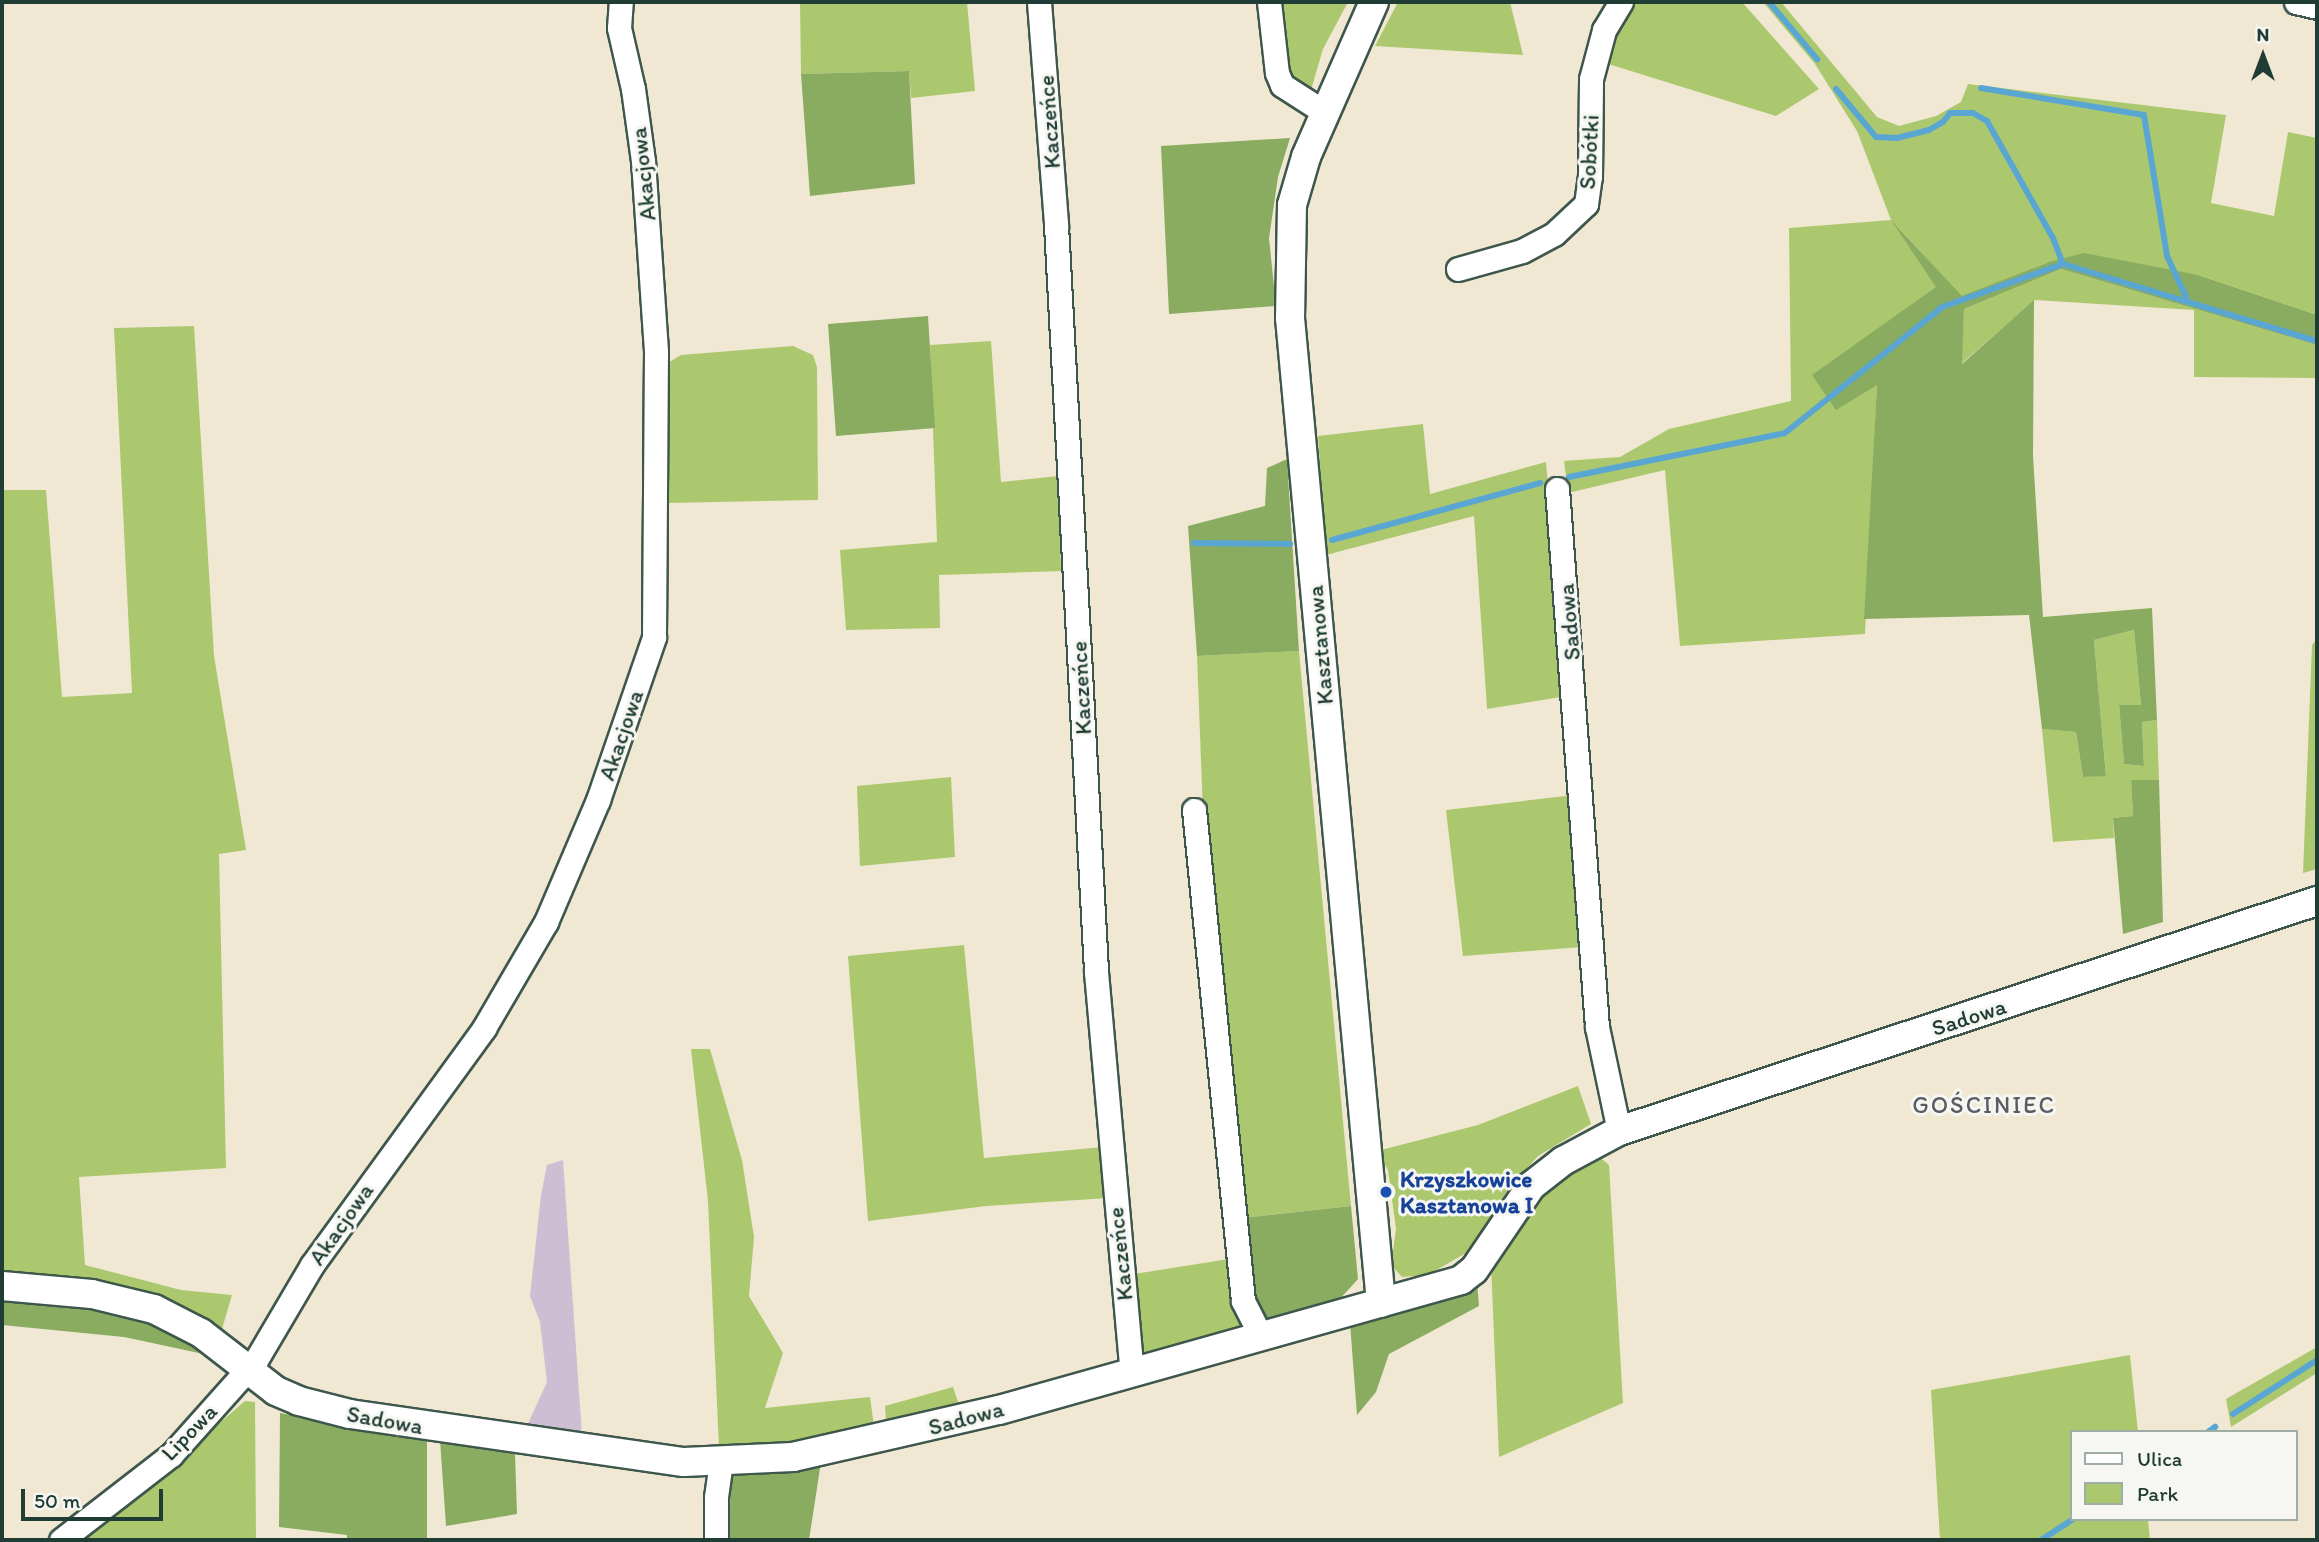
<!DOCTYPE html>
<meta charset="utf-8">
<style>
body{margin:0}
#map{position:relative;width:2319px;height:1542px;overflow:hidden;background:#f1e8d3;font-family:Itim,sans-serif}
div>[style]{position:absolute}
.industrial>*{inset:0;background:#ccbfd4}
.green>*{inset:0;background:#acc86e}
.forest>*{inset:0;background:#89ac61}
.stream>*{height:6px;margin:-3px;padding:0 3px;transform-origin:3px;border-radius:3px;background:#5aa6d3}
.roads{filter:drop-shadow(2px 0 #3e574c) drop-shadow(-2px 0 #3e574c) drop-shadow(0 2px #3e574c) drop-shadow(0 -2px #3e574c)}
.minor>*{height:23px;margin:-11.5px;padding:0 11.5px;transform-origin:11.5px;border-radius:11.5px;background:#fff}
.tertiary>*{height:28px;margin:-14px;padding:0 14px;transform-origin:14px;border-radius:14px;background:#fff}
.dots>*{width:19px;height:19px;translate:-50% -50%;box-sizing:border-box;border:4px solid #f6f6f2;border-radius:50%}
span{translate:-50% -50%;white-space:nowrap;text-align:center;line-height:1.15;-webkit-text-stroke:6px #f6f6f2;paint-order:stroke}
.street-label{font-size:23px;color:#1f3d34}
.transit-label{font-size:23px;color:#164399;font-weight:700}
.left{translate:0 -50%;text-align:left}
.neighbourhood-label{font-size:24px;color:#595d62;letter-spacing:2px}
.frame{position:absolute;inset:0;border:4px solid #1f3d34;pointer-events:none}
.legend{position:absolute;left:2070px;top:1430px;width:228px;height:91px;box-sizing:border-box;background:#f6f6f2;border:2px solid #a0aca6;margin:0;padding:9px 12px;list-style:none;font-size:21px;color:#1f3d34}
.legend li{display:flex;align-items:center;gap:14px;height:35px}
.legend b{width:35px;border:2px solid #a0aca6}
.north{position:absolute;left:2228px;top:21px;width:70px;height:70px;-webkit-text-stroke:5px #f6f6f2;paint-order:stroke;rotate:0deg;font-size:19px;font-weight:700;line-height:28px;text-align:center;color:#1f3d34}
.north::after{content:'';display:block;margin:auto;width:24px;height:32px;background:#1f3d34;clip-path:polygon(50% 0,100% 100%,50% 72%,0 100%)}
.scale{position:absolute;left:21px;top:1489px;width:142px;height:32px;box-sizing:border-box;border:4px solid #1f3d34;border-top:0;padding-left:9px;font-size:21px;line-height:24px;white-space:nowrap;color:#1f3d34;-webkit-text-stroke:5px #f6f6f2;paint-order:stroke}
</style>
<div id="map">
<div class="industrial">
<i style="clip-path:polygon(563px 1160px,582px 1435px,526px 1428px,547px 1382px,540px 1322px,530px 1296px,541px 1195px,547px 1165px)"></i>
</div>
<div class="green">
<i style="clip-path:polygon(800px 2px,967px 2px,975px 91px,911px 98px,909px 71px,801px 74px)"></i>
<i style="clip-path:polygon(1280px 2px,1348px 2px,1323px 49px,1311px 90px,1296px 85px,1288px 61px)"></i>
<i style="clip-path:polygon(1398px 2px,1510px 2px,1523px 55px,1375px 46px)"></i>
<i style="clip-path:polygon(1631px 2px,1742px 2px,1819px 89px,1776px 116px,1605px 63px,1613px 32px)"></i>
<i style="clip-path:polygon(1763px 2px,1781px 2px,1877px 117px,1899px 126px,1936px 116px,1961px 102px,1968px 84px,2226px 115px,2211px 203px,2274px 216px,2288px 132px,2317px 138px,2317px 315px,2198px 275px,2049px 262px,1962px 297px,1896px 225px,1937px 286px,1877px 384px,1865px 634px,1680px 646px,1665px 470px,1568px 493px,1564px 461px,1620px 457px,1669px 429px,1791px 401px,1789px 228px,1891px 220px,1857px 131px,1815px 64px)"></i>
<i style="clip-path:polygon(2061px 269px,2317px 345px,2317px 378px,2194px 377px,2194px 310px,2035px 300px,1961px 364px,1964px 309px)"></i>
<i style="clip-path:polygon(194px 326px,214px 656px,246px 850px,219px 854px,226px 1168px,79px 1177px,85px 1265px,181px 1290px,232px 1295px,222px 1329px,123px 1286px,2px 1276px,2px 490px,46px 490px,62px 697px,132px 693px,114px 328px)"></i>
<i style="clip-path:polygon(991px 341px,1001px 482px,1058px 476px,1061px 571px,939px 575px,940px 628px,846px 630px,840px 550px,937px 542px,930px 345px)"></i>
<i style="clip-path:polygon(793px 346px,813px 355px,817px 367px,818px 500px,667px 503px,668px 363px,681px 355px)"></i>
<i style="clip-path:polygon(1423px 424px,1430px 494px,1546px 462px,1567px 696px,1487px 709px,1474px 516px,1326px 555px,1318px 436px)"></i>
<i style="clip-path:polygon(2134px 630px,2141px 705px,2119px 705px,2124px 764px,2144px 766px,2142px 722px,2157px 720px,2159px 780px,2131px 780px,2133px 816px,2113px 818px,2114px 838px,2053px 842px,2042px 729px,2076px 732px,2083px 777px,2106px 775px,2094px 640px)"></i>
<i style="clip-path:polygon(2317px 639px,2317px 869px,2303px 873px,2312px 645px)"></i>
<i style="clip-path:polygon(1299px 651px,1351px 1206px,1242px 1218px,1204px 839px,1197px 656px)"></i>
<i style="clip-path:polygon(951px 777px,955px 857px,860px 866px,857px 786px)"></i>
<i style="clip-path:polygon(1574px 795px,1582px 947px,1463px 956px,1446px 810px)"></i>
<i style="clip-path:polygon(964px 945px,984px 1158px,1103px 1147px,1108px 1198px,986px 1206px,868px 1221px,848px 956px)"></i>
<i style="clip-path:polygon(691px 1049px,710px 1049px,742px 1160px,754px 1237px,749px 1296px,783px 1353px,765px 1408px,870px 1397px,874px 1426px,798px 1441px,719px 1448px,708px 1201px)"></i>
<i style="clip-path:polygon(1578px 1086px,1591px 1124px,1538px 1156px,1509px 1188px,1471px 1250px,1428px 1275px,1402px 1277px,1391px 1265px,1396px 1229px,1388px 1170px,1377px 1151px,1478px 1125px)"></i>
<i style="clip-path:polygon(1597px 1155px,1609px 1165px,1623px 1403px,1499px 1457px,1491px 1263px,1534px 1199px)"></i>
<i style="clip-path:polygon(1235px 1258px,1244px 1326px,1136px 1355px,1128px 1275px)"></i>
<i style="clip-path:polygon(2317px 1347px,2317px 1373px,2231px 1427px,2226px 1399px)"></i>
<i style="clip-path:polygon(2130px 1355px,2138px 1432px,2072px 1432px,2072px 1519px,2148px 1519px,2150px 1540px,1940px 1540px,1931px 1390px)"></i>
<i style="clip-path:polygon(953px 1387px,959px 1405px,886px 1423px,885px 1406px)"></i>
<i style="clip-path:polygon(245px 1401px,255px 1402px,256px 1540px,84px 1540px)"></i>
</div>
<div class="forest">
<i style="clip-path:polygon(909px 71px,915px 184px,810px 196px,801px 74px)"></i>
<i style="clip-path:polygon(1290px 138px,1278px 177px,1269px 238px,1276px 306px,1169px 314px,1161px 146px)"></i>
<i style="clip-path:polygon(1891px 220px,1962px 296px,2049px 262px,2084px 253px,2198px 275px,2317px 315px,2317px 345px,2061px 269px,1964px 309px,1962px 364px,2034px 300px,2033px 456px,2043px 617px,2152px 608px,2157px 720px,2142px 722px,2144px 766px,2124px 764px,2119px 705px,2141px 705px,2134px 630px,2094px 640px,2106px 776px,2083px 777px,2076px 732px,2042px 729px,2029px 615px,1864px 619px,1877px 385px,1836px 410px,1812px 375px,1936px 287px)"></i>
<i style="clip-path:polygon(928px 316px,935px 428px,836px 436px,828px 324px)"></i>
<i style="clip-path:polygon(1287px 459px,1299px 651px,1197px 656px,1188px 526px,1265px 506px,1267px 468px)"></i>
<i style="clip-path:polygon(2131px 780px,2159px 780px,2163px 922px,2123px 934px,2113px 818px,2133px 816px)"></i>
<i style="clip-path:polygon(1351px 1206px,1358px 1279px,1338px 1301px,1261px 1320px,1250px 1298px,1242px 1218px)"></i>
<i style="clip-path:polygon(1477px 1281px,1479px 1306px,1389px 1354px,1376px 1392px,1357px 1415px,1350px 1323px)"></i>
<i style="clip-path:polygon(2px 1296px,107px 1307px,163px 1326px,213px 1356px,124px 1337px,2px 1325px)"></i>
<i style="clip-path:polygon(280px 1413px,427px 1438px,427px 1540px,347px 1540px,347px 1535px,279px 1527px)"></i>
<i style="clip-path:polygon(440px 1440px,515px 1454px,517px 1514px,446px 1526px)"></i>
<i style="clip-path:polygon(821px 1462px,809px 1540px,729px 1540px,731px 1476px,789px 1470px)"></i>
</div>
<div class="stream">
<i style="left:1769px;top:2px;width:75px;rotate:49.9deg"></i>
<i style="left:1981px;top:88px;width:165px;rotate:9.4deg"></i>
<i style="left:2144px;top:115px;width:143px;rotate:80.7deg"></i>
<i style="left:2167px;top:256px;width:47px;rotate:65.1deg"></i>
<i style="left:1836px;top:89px;width:62px;rotate:50.2deg"></i>
<i style="left:1876px;top:137px;width:21px;rotate:3deg"></i>
<i style="left:1897px;top:138px;width:33px;rotate:-14deg"></i>
<i style="left:1929px;top:130px;width:16px;rotate:-30deg"></i>
<i style="left:1943px;top:122px;width:11px;rotate:-52deg"></i>
<i style="left:1950px;top:113px;width:23px"></i>
<i style="left:1973px;top:113px;width:16px;rotate:30deg"></i>
<i style="left:1987px;top:121px;width:134px;rotate:60.6deg"></i>
<i style="left:2053px;top:238px;width:28px;rotate:69deg"></i>
<i style="left:1569px;top:477px;width:220px;rotate:-11.5deg"></i>
<i style="left:1785px;top:433px;width:201px;rotate:-38.7deg"></i>
<i style="left:1942px;top:307px;width:128px;rotate:-19.6deg"></i>
<i style="left:2063px;top:264px;width:265px;rotate:16.9deg"></i>
<i style="left:1332px;top:540px;width:216px;rotate:-15.3deg"></i>
<i style="left:1194px;top:543px;width:96px;rotate:0.6deg"></i>
<i style="left:2233px;top:1414px;width:100px;rotate:-32.7deg"></i>
<i style="left:2208px;top:1432px;width:9px;rotate:-36deg"></i>
<i style="left:2041px;top:1540px;width:38px;rotate:-33deg"></i>
</div>
<div class="roads">
<div class="minor">
<i style="left:1039px;top:2px;width:224px;rotate:85.6deg"></i>
<i style="left:1056px;top:225px;width:748px;rotate:86.93deg"></i>
<i style="left:1096px;top:972px;width:403px;rotate:84.9deg"></i>
<i style="left:1269px;top:2px;width:71px;rotate:83.6deg"></i>
<i style="left:1277px;top:73px;width:13px;rotate:67deg"></i>
<i style="left:1282px;top:85px;width:50px;rotate:32.7deg"></i>
<i style="left:2296px;top:2px;width:22px;rotate:13deg"></i>
<i style="left:1458px;top:269px;width:66px;rotate:-15.7deg"></i>
<i style="left:1522px;top:251px;width:36px;rotate:-28deg"></i>
<i style="left:1554px;top:234px;width:44px;rotate:-43.2deg"></i>
<i style="left:1586px;top:204px;width:27px;rotate:-82deg"></i>
<i style="left:1590px;top:177px;width:98px;rotate:-89.4deg"></i>
<i style="left:1591px;top:79px;width:51px;rotate:-75.1deg"></i>
<i style="left:1604px;top:30px;width:33px;rotate:-59deg"></i>
<i style="left:1557px;top:489px;width:539px;rotate:85.75deg"></i>
<i style="left:1597px;top:1027px;width:106px;rotate:78.1deg"></i>
<i style="left:1194px;top:810px;width:493px;rotate:84.3deg"></i>
<i style="left:1243px;top:1301px;width:39px;rotate:63deg"></i>
<i style="left:61px;top:1540px;width:139px;rotate:-37.7deg"></i>
<i style="left:171px;top:1455px;width:127px;rotate:-48.2deg"></i>
<i style="left:256px;top:1360px;width:110px;rotate:-59.5deg"></i>
<i style="left:312px;top:1265px;width:293px;rotate:-54deg"></i>
<i style="left:484px;top:1028px;width:123px;rotate:-59.7deg"></i>
<i style="left:546px;top:922px;width:133px;rotate:-66.9deg"></i>
<i style="left:598px;top:800px;width:172px;rotate:-71deg"></i>
<i style="left:654px;top:637px;width:286px;rotate:-89.6deg"></i>
<i style="left:656px;top:351px;width:190px;rotate:-93.9deg"></i>
<i style="left:643px;top:161px;width:73px;rotate:-97.9deg"></i>
<i style="left:633px;top:89px;width:63px;rotate:-102.9deg"></i>
<i style="left:619px;top:28px;width:26px;rotate:-86deg"></i>
<i style="left:716px;top:1540px;width:43px;rotate:-90deg"></i>
<i style="left:716px;top:1497px;width:35px;rotate:-82deg"></i>
</div>
<div class="tertiary">
<i style="left:1374px;top:2px;width:169px;rotate:113.7deg"></i>
<i style="left:1306px;top:157px;width:50px;rotate:106.3deg"></i>
<i style="left:1292px;top:205px;width:113px;rotate:91deg"></i>
<i style="left:1290px;top:318px;width:989px;rotate:84.72deg"></i>
<i style="left:2px;top:1286px;width:90px;rotate:5.1deg"></i>
<i style="left:92px;top:1294px;width:64px;rotate:13.6deg"></i>
<i style="left:154px;top:1309px;width:53px;rotate:27.1deg"></i>
<i style="left:201px;top:1333px;width:95px;rotate:37.7deg"></i>
<i style="left:276px;top:1391px;width:25px;rotate:23deg"></i>
<i style="left:299px;top:1401px;width:53px;rotate:14.3deg"></i>
<i style="left:350px;top:1414px;width:337px;rotate:8.2deg"></i>
<i style="left:684px;top:1462px;width:109px;rotate:-2.6deg"></i>
<i style="left:793px;top:1457px;width:211px;rotate:-12.9deg"></i>
<i style="left:999px;top:1410px;width:480px;rotate:-15.7deg"></i>
<i style="left:1461px;top:1280px;width:16px;rotate:-38deg"></i>
<i style="left:1474px;top:1270px;width:102px;rotate:-55.8deg"></i>
<i style="left:1531px;top:1186px;width:41px;rotate:-38deg"></i>
<i style="left:1563px;top:1161px;width:64px;rotate:-28.2deg"></i>
<i style="left:1619px;top:1131px;width:735px;rotate:-18.24deg"></i>
</div>
</div>
<div class="dots">
<i style="left:1386px;top:1192px;background:#1a4fb4"></i>
</div>
<div class="street-label">
<span style="left:1049px;top:122px;rotate:-94deg">Kaczeńce</span>
<span style="left:1589px;top:152px;rotate:-87deg">Sobótki</span>
<span style="left:643px;top:174px;rotate:-96deg">Akacjowa</span>
<span style="left:1569px;top:622px;rotate:-95deg">Sadowa</span>
<span style="left:1320px;top:645px;rotate:-95deg">Kasztanowa</span>
<span style="left:1081px;top:688px;rotate:-93deg">Kaczeńce</span>
<span style="left:621px;top:735px;rotate:-71deg">Akacjowa</span>
<span style="left:1969px;top:1017px;rotate:-18deg">Sadowa</span>
<span style="left:341px;top:1224px;rotate:-55deg">Akacjowa</span>
<span style="left:1120px;top:1254px;rotate:-96deg">Kaczeńce</span>
<span style="left:966px;top:1418px;rotate:-15deg">Sadowa</span>
<span style="left:385px;top:1420px;rotate:10deg">Sadowa</span>
<span style="left:189px;top:1432px;rotate:-46deg">Lipowa</span>
</div>
<div class="transit-label">
<span class="left" style="left:1400px;top:1192px">Krzyszkowice<br>Kasztanowa I</span>
</div>
<div class="neighbourhood-label">
<span style="left:1984px;top:1105px">GOŚCINIEC</span>
</div>
<div class="frame"></div>
<ul class="legend">
<li><b style="height:9px;background:#fff"></b>Ulica</li>
<li><b style="height:19px;background:#acc86e"></b>Park</li>
</ul>
<div class="north">N</div>
<div class="scale">50 m</div>
</div>
